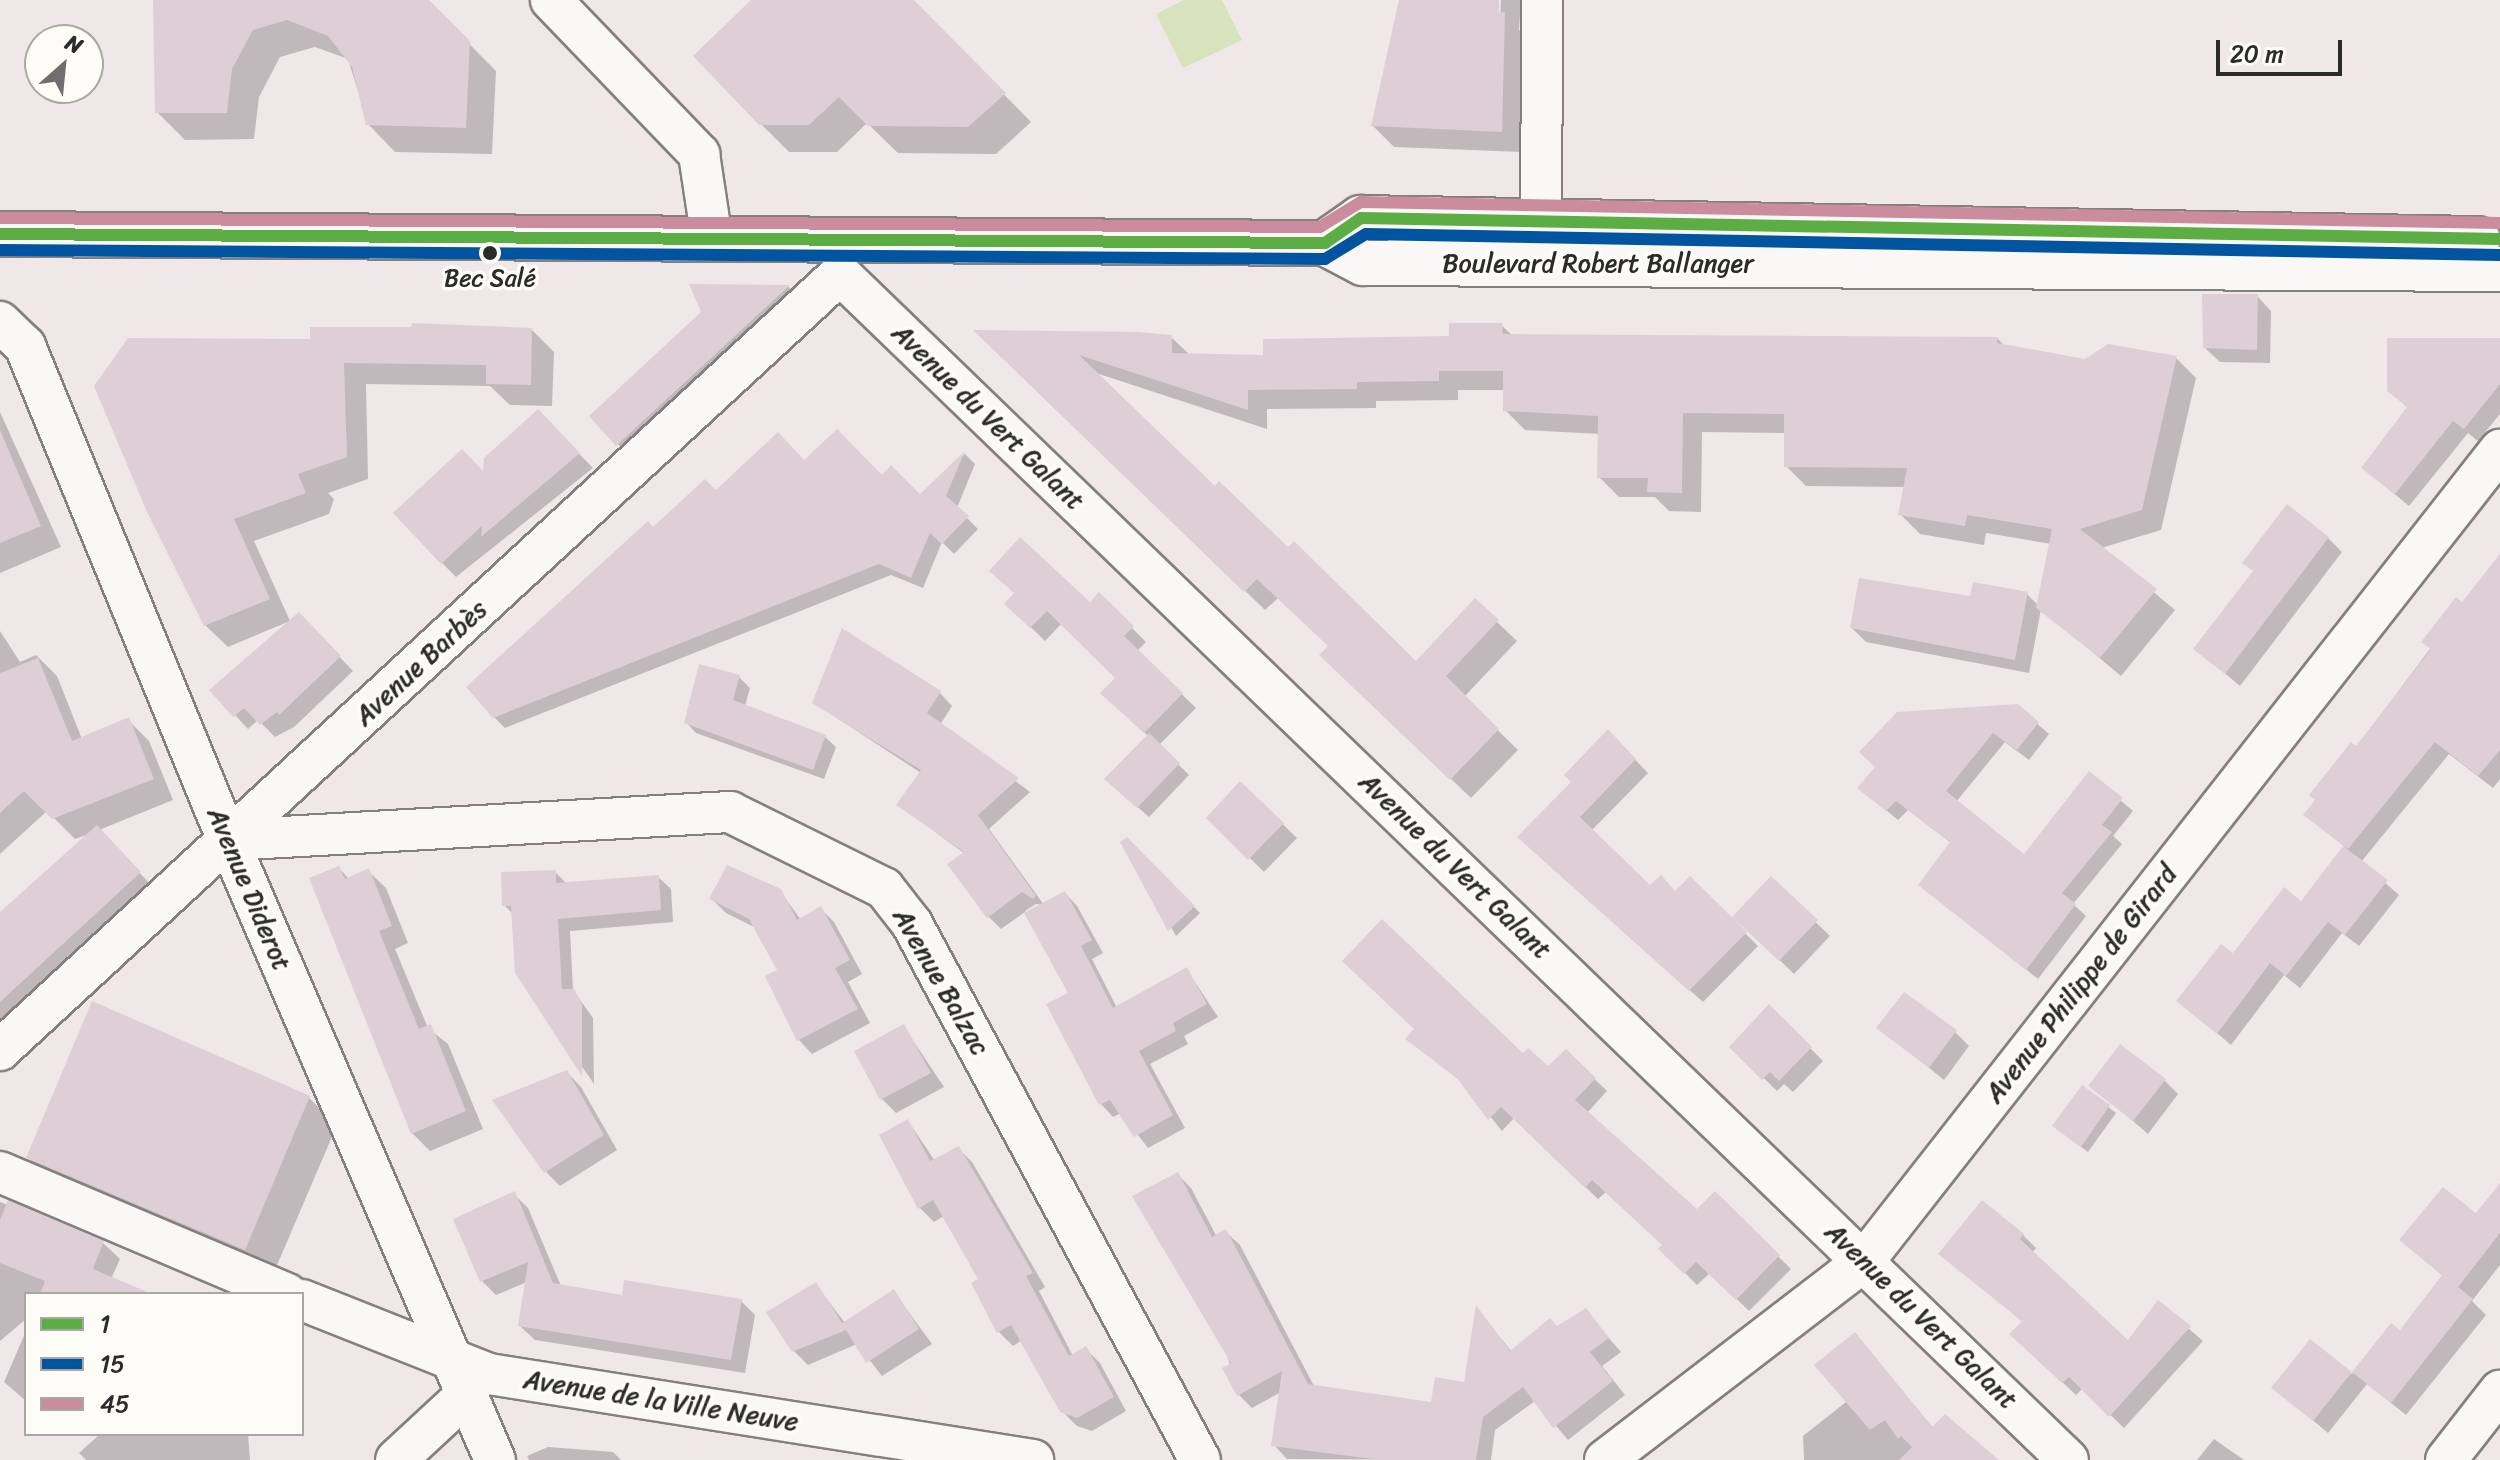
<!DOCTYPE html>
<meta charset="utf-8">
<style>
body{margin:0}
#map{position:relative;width:2500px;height:1460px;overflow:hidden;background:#f0e7e9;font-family:Sriracha,sans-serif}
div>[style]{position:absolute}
.green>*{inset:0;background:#d6e3bc}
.shadow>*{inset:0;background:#0003}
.building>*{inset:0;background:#ddcfd5}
.roads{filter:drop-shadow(2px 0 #848080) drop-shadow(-2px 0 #848080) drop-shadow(0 2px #848080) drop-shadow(0 -2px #848080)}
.minor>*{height:40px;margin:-20px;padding:0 20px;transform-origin:20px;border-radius:20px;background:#f9f8f7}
.secondary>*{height:44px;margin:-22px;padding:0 22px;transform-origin:22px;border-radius:22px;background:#f9f8f7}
.bus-1>*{height:12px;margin:-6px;padding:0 6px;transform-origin:6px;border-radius:6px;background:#5bad44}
.bus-2>*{height:12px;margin:-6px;padding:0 6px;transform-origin:6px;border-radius:6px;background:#0054a0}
.bus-3>*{height:12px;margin:-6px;padding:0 6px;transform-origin:6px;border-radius:6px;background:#cb8c9d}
.dots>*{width:22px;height:22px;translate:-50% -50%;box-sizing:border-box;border:4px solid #fdfcf7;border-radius:50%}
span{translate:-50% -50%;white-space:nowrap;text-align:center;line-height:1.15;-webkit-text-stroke:7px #fdfcf7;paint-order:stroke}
.bus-label{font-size:24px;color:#2b2b2b}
.street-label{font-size:26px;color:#2b2b2b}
.legend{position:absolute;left:24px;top:1292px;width:280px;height:144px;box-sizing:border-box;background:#fdfcf7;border:2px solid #a9a8a5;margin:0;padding:10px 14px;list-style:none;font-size:24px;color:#2b2b2b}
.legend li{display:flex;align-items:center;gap:16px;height:40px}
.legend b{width:40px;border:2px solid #a9a8a5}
.north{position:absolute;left:24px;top:24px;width:80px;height:80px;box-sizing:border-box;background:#fdfcf7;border:2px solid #a9a8a5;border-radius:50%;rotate:27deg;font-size:22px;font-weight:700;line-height:32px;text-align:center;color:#2b2b2b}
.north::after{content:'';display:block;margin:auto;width:28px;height:36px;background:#706d6e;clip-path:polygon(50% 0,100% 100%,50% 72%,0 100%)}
.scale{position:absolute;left:2216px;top:40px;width:126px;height:36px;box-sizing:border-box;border:4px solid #2b2b2b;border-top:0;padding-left:10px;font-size:24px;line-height:28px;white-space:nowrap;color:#2b2b2b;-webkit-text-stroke:6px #fdfcf7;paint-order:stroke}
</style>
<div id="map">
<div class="green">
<i style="clip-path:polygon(1184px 0,1222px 0,1242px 40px,1183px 68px,1156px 14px)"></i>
</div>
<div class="shadow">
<i style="clip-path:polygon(156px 0,426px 0,496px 71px,492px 154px,395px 152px,368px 124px,348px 59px,315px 47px,280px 57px,259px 97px,254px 139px,185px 140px,157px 112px)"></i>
<i style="clip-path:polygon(753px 0,911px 0,1031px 122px,996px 154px,898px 153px,867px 123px,837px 152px,789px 152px,761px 124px)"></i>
<i style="clip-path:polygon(1401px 0,1497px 0,1500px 23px,1501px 0,1521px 0,1519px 30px,1525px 35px,1522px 152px,1394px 147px,1373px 126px)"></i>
<i style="clip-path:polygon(692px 286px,789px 287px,801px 299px,630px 457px,592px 416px,703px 312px)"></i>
<i style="clip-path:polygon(2257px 296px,2271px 311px,2270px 363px,2220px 362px,2205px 348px)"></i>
<i style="clip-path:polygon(1501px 325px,1513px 336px,1998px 339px,2005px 346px,2085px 361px,2176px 358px,2196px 378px,2161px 530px,2101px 548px,2175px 610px,2121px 676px,2041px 609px,2029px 673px,1866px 642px,1852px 628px,1972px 599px,2027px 594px,2039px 606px,2051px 544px,1986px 533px,1984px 545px,1920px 534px,1901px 515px,1906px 487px,1806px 486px,1786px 466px,1786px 433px,1702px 432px,1701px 512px,1669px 511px,1655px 497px,1619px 497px,1599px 477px,1600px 434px,1525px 430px,1505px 410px,1505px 390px,1458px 390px,1458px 400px,1376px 401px,1376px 408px,1267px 409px,1267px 429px,1093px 372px,1215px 489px,1416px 664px,1497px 622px,1517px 641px,1464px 697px,1518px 750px,1471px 798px,1342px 675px,1330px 647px,1278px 598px,1265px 610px,996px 350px,1171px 337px,1190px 355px,1265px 357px,1451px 338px)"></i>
<i style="clip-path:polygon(532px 330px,554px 352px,552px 406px,510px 405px,490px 386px,366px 384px,368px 479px,328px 493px,334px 499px,329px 514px,254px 541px,290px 621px,228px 647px,205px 625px,149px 512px,312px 341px)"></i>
<i style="clip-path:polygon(2500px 345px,2500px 414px,2478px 441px,2468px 433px,2409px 506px,2363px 468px,2408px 408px,2389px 390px)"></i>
<i style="clip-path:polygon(0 412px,61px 547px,0 573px)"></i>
<i style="clip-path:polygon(538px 412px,593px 468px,456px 577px,442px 563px,485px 475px)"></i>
<i style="clip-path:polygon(965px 454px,975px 464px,957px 508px,978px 529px,954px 554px,942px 542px,923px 588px,891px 575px,505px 728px,494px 717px,653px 529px,716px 492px,804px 463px,882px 478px,920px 497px)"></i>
<i style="clip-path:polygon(2328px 538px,2342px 552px,2240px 686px,2196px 649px)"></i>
<i style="clip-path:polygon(2500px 555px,2500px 779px,2493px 788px,2449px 754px,2361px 862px,2399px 895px,2359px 946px,2342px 933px,2300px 988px,2284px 975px,2231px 1045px,2178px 1000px,2301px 903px,2345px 847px,2306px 815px)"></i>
<i style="clip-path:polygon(1099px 595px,1146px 642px,1137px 651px,1196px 708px,1159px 745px,1189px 775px,1149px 817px,1118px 790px,1148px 736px,1117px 707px,1118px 678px,1062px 623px,1045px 641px,1007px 604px,1090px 605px)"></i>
<i style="clip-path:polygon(312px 628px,353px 671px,294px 727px,275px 737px,258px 720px,248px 729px,212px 690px)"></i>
<i style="clip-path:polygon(0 631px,20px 662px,36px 655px,57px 676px,82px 739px,128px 720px,149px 741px,173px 800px,99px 830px,153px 887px,0 1029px,0 915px,89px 834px,75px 839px,47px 811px,0 854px)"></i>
<i style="clip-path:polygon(739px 677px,750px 688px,745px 706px,825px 737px,836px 747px,824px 779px,696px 733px,686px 722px)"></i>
<i style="clip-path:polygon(evenodd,940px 693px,952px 706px,940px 725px,1030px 792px,989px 829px,1044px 905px,1065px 893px,1077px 906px,1103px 953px,1092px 959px,1117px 1008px,1187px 970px,1218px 1017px,1184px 1036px,1188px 1044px,1150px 1064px,1185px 1128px,1148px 1148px,1121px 1113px,1113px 1117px,1101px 1104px,1070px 994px,1025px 912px,1001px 929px,988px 916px,965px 854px,899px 805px,921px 773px,814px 703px,940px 693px,1036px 904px,1042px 905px,1027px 914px,1025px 911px,1036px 904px)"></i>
<i style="clip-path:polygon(2017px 706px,2049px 734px,2029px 760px,2005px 742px,1956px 802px,2024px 857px,2089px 774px,2133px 811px,2113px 836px,2122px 844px,2073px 904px,2086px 916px,2038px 979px,1932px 895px,1951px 843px,1908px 810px,1898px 820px,1859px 788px)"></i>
<i style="clip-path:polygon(1608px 732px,1648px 773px,1591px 831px,1650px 888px,1676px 893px,1690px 879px,1758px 946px,1703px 1002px,1532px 849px)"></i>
<i style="clip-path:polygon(1241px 784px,1297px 838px,1264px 872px,1208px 817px)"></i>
<i style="clip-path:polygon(1127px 840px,1200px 913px,1176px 936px,1122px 843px)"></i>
<i style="clip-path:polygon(339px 868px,349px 879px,368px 871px,386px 888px,408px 943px,395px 949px,428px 1028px,448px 1044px,483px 1129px,430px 1151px,412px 1133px)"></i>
<i style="clip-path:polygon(555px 872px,567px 884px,658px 877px,671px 889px,673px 922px,570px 931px,573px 990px,593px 1018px,594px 1084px,517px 972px,513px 914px,504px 905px)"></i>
<i style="clip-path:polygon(1771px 879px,1830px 936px,1794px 974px,1735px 917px)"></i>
<i style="clip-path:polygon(780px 891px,801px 920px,821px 909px,834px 922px,862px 974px,848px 982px,870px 1023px,812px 1054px,799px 1040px,768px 977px,780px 971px,756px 928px,726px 913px,712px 899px)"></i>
<i style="clip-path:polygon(93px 1003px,309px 1098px,337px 1125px,272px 1277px,56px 1185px,28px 1158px)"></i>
<i style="clip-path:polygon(1769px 1007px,1823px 1061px,1793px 1092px,1784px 1084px,1777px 1091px,1732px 1047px)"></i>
<i style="clip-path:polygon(904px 1027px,944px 1087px,896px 1113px,882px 1099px)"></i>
<i style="clip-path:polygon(1879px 1027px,1955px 1032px,1969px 1046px,1944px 1080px)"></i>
<i style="clip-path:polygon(1408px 1039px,1523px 1056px,1548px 1069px,1566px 1052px,1607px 1091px,1587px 1113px,1697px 1212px,1715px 1194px,1791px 1269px,1749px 1311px,1710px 1273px,1697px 1285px,1661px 1249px,1664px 1246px,1606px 1192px,1598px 1199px,1514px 1118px,1502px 1131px,1464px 1084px)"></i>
<i style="clip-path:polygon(567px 1072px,581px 1087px,617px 1150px,560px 1186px,546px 1172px)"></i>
<i style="clip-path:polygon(2164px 1080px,2178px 1094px,2148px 1134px,2091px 1085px)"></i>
<i style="clip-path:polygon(2083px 1087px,2116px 1113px,2088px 1152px,2061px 1132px)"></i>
<i style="clip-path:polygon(908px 1121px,935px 1161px,958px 1148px,972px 1162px,1045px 1287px,1039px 1291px,1073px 1356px,1086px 1349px,1100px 1363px,1126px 1411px,1092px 1431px,1077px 1426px,1062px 1411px,1022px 1340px,1013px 1346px,999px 1332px,981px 1280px,944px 1216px,934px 1222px,920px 1208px)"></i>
<i style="clip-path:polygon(1177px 1174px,1191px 1188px,1217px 1237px,1226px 1232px,1240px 1245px,1314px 1386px,1432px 1404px,1466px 1384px,1477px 1309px,1512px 1352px,1585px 1311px,1621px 1352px,1602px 1366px,1625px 1395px,1568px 1440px,1535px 1401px,1495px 1430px,1491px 1460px,1287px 1459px,1274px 1445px,1281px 1392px,1252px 1408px,1238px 1394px)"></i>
<i style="clip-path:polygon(2500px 1186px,2500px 1265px,2472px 1301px,2486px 1315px,2406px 1415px,2367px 1384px,2328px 1433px,2273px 1387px,2310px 1342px,2352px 1374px,2391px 1326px,2400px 1333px,2443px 1276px,2401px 1240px,2476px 1216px)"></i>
<i style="clip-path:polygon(514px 1194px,528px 1208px,561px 1286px,624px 1297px,741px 1301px,755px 1315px,745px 1373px,535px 1340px,520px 1326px,527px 1282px,496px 1295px,482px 1281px)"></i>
<i style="clip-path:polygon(0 1202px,103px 1243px,120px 1259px,111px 1279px,145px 1294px,26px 1294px,26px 1319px,0 1341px)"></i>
<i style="clip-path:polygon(2023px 1235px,2036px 1248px,2032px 1253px,2128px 1343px,2159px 1303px,2203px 1341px,2124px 1428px,2083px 1388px,2076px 1395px,2025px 1347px,2023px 1322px,1941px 1254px)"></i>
<i style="clip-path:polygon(816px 1285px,845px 1323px,894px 1292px,932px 1344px,882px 1376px,857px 1344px,808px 1365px,794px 1351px)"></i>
<i style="clip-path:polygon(26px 1331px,26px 1401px,4px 1382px)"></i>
<i style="clip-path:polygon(1868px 1349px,1933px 1428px,1945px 1416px,1995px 1460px,1804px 1460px,1803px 1436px,1846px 1402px)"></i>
<i style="clip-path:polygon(100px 1434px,248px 1434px,250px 1460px,86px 1460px,79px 1453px)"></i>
<i style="clip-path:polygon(2214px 1439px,2244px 1460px,2197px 1460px)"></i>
<i style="clip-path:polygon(548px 1447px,613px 1452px,621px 1460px,529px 1460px,527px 1456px)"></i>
</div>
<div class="building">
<i style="clip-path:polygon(153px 0,429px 0,470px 41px,466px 128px,366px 125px,352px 67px,328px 36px,287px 20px,253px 30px,232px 69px,227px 113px,155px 113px)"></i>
<i style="clip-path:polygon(751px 0,914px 0,1006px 93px,968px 127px,868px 126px,839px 97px,809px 125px,759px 125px,693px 56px)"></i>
<i style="clip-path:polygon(1399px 0,1499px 0,1499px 13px,1505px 12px,1502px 132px,1371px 126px)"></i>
<i style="clip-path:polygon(689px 284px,790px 285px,616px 446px,589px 416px,701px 312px)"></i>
<i style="clip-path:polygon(2202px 294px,2258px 294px,2257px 350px,2203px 348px)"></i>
<i style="clip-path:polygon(412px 323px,532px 328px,531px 385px,486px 384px,486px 365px,344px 363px,347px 457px,298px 474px,306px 493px,234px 519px,270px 599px,204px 626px,147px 512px,94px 386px,128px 338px,310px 339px,310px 327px,411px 327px)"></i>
<i style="clip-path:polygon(1449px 323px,1502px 323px,1503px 334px,1998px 337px,1997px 343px,2085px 359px,2108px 344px,2177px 356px,2142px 510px,2080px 529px,2157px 589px,2100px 658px,2036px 608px,2052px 529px,1967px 515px,1965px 526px,1898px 515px,1907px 468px,1784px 467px,1784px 414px,1683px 413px,1682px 493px,1647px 492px,1648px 478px,1597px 478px,1598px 416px,1503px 411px,1503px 371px,1439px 371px,1439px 381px,1357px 382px,1357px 389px,1248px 390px,1248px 410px,1079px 355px,1215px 486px,1219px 481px,1288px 547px,1294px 541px,1416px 661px,1475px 598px,1499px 620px,1446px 676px,1499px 729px,1450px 780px,1319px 655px,1328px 646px,1257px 579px,1244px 592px,973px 330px,1138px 332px,1172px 335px,1172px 353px,1263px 355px,1263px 339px,1449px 336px)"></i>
<i style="clip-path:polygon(2387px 338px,2500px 338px,2500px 384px,2464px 429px,2453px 421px,2395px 494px,2361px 468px,2407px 407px,2387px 391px)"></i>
<i style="clip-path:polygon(538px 409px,580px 453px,481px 537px,482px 526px,441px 564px,393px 513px,462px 449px,483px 471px,484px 458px)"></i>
<i style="clip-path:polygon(837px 429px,882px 475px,891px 465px,920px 494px,965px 451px,946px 496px,969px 516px,942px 544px,930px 533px,911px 578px,879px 564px,493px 718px,466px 687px,648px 521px,653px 527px,705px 479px,716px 490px,778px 432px,804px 460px)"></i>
<i style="clip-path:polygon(0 430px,41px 526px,0 543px)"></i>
<i style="clip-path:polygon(2287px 504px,2329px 537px,2225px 674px,2193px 649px,2253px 571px,2242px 563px)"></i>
<i style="clip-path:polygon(1020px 537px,1090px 602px,1099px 592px,1134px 626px,1124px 636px,1183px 693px,1144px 733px,1100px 693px,1115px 678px,1047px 611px,1030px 628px,1004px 604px,1014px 593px,989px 571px)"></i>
<i style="clip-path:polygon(2500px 554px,2500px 750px,2478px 776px,2435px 742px,2348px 849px,2303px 815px,2315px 800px,2309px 795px,2351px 742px,2356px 746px,2431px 649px,2421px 642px,2456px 597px,2462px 602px)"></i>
<i style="clip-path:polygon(1859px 578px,1970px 596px,1973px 582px,2028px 592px,2015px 660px,1850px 628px)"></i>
<i style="clip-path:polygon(299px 612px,341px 656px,279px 715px,277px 712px,260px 725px,244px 708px,233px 717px,209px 690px)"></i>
<i style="clip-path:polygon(842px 628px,941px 691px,927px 713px,1019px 778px,978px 815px,1036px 896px,1033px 899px,1022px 892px,987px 918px,947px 864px,964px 852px,896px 805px,921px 770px,812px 703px)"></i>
<i style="clip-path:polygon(38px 658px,72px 741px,129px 717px,154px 779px,52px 819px,24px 791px,0 813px,0 673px)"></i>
<i style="clip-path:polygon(699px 664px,740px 675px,733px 700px,826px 735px,813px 770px,684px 723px)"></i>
<i style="clip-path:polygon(2018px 704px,2039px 722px,2017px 750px,1993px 733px,1946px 791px,2024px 854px,2089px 771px,2123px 798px,2102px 825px,2112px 832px,2062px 893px,2076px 904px,2026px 970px,1918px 885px,1950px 842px,1896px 801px,1886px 811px,1857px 788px,1875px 767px,1859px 752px,1897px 712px)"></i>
<i style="clip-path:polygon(1608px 729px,1636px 759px,1580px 817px,1650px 885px,1661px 875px,1675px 891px,1690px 876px,1747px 932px,1689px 991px,1517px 837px,1571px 782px,1564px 775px)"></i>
<i style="clip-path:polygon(1149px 733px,1180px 763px,1137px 808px,1104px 779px)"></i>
<i style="clip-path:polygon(1240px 781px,1284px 823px,1248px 860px,1206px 818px)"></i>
<i style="clip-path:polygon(97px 825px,141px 872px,0 1002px,0 912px)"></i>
<i style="clip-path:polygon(1127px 837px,1195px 906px,1168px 931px,1120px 842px)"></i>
<i style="clip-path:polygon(2343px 846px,2388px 880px,2345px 935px,2328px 922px,2286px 976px,2270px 963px,2217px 1034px,2176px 1001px,2221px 944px,2233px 953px,2284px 887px,2301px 901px)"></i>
<i style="clip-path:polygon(727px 865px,781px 889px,797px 920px,821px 906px,850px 960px,835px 968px,858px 1009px,797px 1041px,765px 976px,777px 970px,749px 919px,709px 899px)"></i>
<i style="clip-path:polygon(339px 866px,345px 879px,369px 868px,392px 926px,379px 931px,419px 1029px,431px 1024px,466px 1111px,411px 1134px,309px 878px)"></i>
<i style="clip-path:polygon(556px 870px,556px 883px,659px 875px,661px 910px,558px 919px,562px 989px,574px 989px,582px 1004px,582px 1076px,515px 973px,511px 906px,502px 906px,501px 872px)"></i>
<i style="clip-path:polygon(1771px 876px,1818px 920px,1779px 961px,1732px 917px)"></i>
<i style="clip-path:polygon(1065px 891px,1092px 940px,1081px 946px,1113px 1008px,1187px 967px,1207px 1004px,1173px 1023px,1176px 1031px,1139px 1051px,1173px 1115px,1134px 1137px,1110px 1100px,1099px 1105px,1046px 1004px,1068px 993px,1024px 913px)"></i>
<i style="clip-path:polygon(1382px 919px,1523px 1053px,1528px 1048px,1548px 1066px,1566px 1049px,1596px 1078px,1575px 1100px,1697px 1209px,1715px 1191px,1780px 1255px,1736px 1300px,1696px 1262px,1684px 1274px,1658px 1249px,1662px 1245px,1592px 1180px,1585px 1188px,1501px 1107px,1488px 1120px,1457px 1078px,1405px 1039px,1414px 1029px,1342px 961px)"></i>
<i style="clip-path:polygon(1904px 992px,1957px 1030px,1929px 1068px,1876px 1028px)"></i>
<i style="clip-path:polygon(92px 1001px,310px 1096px,245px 1250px,26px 1158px)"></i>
<i style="clip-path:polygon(1769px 1004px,1812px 1047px,1779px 1081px,1770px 1072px,1762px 1080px,1729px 1047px)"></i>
<i style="clip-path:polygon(904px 1024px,931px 1073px,880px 1100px,854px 1051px)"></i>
<i style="clip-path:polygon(2120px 1044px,2166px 1079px,2133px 1121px,2088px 1086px)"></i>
<i style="clip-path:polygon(567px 1070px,604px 1135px,544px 1173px,492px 1100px)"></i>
<i style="clip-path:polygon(2082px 1085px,2110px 1105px,2081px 1147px,2052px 1126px)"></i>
<i style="clip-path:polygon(908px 1119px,930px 1161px,959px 1146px,1033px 1273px,1026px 1276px,1069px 1356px,1086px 1346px,1114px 1397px,1077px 1418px,1060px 1412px,1011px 1325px,997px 1333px,971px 1283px,978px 1279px,933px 1200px,918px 1209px,879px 1135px)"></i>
<i style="clip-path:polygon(1178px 1172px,1212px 1237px,1226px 1229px,1308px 1384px,1431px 1402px,1435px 1377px,1464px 1382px,1476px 1305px,1510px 1351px,1550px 1318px,1557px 1326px,1586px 1308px,1609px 1338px,1590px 1352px,1613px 1381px,1553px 1428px,1523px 1387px,1483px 1417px,1476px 1460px,1381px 1460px,1271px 1446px,1282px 1371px,1237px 1396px,1222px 1368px,1231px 1363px,1132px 1196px)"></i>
<i style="clip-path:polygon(2500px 1183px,2500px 1233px,2458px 1287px,2473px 1299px,2391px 1403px,2352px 1372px,2391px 1323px,2400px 1330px,2442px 1275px,2399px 1240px,2443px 1187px,2476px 1213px)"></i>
<i style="clip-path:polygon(515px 1191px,553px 1283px,622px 1295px,624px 1280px,742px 1299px,731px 1360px,518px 1326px,528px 1262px,480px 1282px,453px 1219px)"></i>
<i style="clip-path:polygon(8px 1200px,104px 1241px,93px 1269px,152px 1294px,40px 1294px,45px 1281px,0 1263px,0 1220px)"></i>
<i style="clip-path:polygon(1982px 1200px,2024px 1234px,2020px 1239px,2128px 1340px,2158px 1300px,2191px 1326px,2109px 1417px,2069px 1377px,2062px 1383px,2009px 1334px,2022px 1321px,1938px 1254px)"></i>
<i style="clip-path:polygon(816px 1282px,842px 1323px,894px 1289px,919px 1329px,866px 1363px,846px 1330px,792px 1352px,766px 1312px)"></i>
<i style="clip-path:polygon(1855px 1332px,1932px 1427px,1945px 1414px,1999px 1460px,1899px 1460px,1912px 1447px,1901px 1436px,1898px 1439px,1885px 1420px,1870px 1430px,1814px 1365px)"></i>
<i style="clip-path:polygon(2310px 1339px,2352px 1372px,2313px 1421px,2271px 1388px)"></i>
</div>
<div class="roads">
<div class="minor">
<i style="left:551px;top:0;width:214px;rotate:46.1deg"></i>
<i style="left:699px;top:154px;width:87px;rotate:81.4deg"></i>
<i style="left:1541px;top:222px;width:222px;rotate:-89.7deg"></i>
<i style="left:840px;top:274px;width:1707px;rotate:44deg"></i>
<i style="left:0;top:322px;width:35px;rotate:44deg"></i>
<i style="left:25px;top:346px;width:498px;rotate:67.7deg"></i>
<i style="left:214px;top:807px;width:711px;rotate:66.72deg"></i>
<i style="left:229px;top:840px;width:502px;rotate:-3.2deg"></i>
<i style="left:730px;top:812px;width:172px;rotate:26.3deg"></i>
<i style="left:884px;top:888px;width:46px;rotate:52.1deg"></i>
<i style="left:912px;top:924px;width:608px;rotate:61.75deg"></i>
<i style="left:0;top:1050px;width:1144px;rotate:-42.73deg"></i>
<i style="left:0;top:1172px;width:312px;rotate:23deg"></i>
<i style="left:302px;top:1300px;width:201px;rotate:21.6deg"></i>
<i style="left:489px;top:1374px;width:551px;rotate:8.98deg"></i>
<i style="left:396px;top:1460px;width:98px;rotate:-42.9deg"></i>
<i style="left:1605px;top:1460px;width:327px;rotate:-37.5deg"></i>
<i style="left:1864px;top:1261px;width:1031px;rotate:-51.9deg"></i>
<i style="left:2446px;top:1460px;width:88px;rotate:-52deg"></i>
</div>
<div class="secondary">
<i style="left:0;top:234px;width:1325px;rotate:0.39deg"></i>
<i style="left:1325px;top:243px;width:43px;rotate:27.8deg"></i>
<i style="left:1363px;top:263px;width:1137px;rotate:0.3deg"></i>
<i style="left:1325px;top:243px;width:44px;rotate:-34.8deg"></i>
<i style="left:1361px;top:218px;width:1117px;rotate:1.08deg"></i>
</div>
</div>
<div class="bus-1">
<i style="left:0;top:234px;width:1325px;rotate:0.39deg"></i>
<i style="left:1325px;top:243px;width:44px;rotate:-34.8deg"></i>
<i style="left:1361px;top:218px;width:1139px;rotate:1.06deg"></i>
</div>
<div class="bus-2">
<i style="left:0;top:250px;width:1325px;rotate:0.39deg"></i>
<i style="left:1325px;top:259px;width:48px;rotate:-31.4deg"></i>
<i style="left:1366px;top:234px;width:1134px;rotate:1.06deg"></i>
</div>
<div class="bus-3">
<i style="left:0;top:218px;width:1320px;rotate:0.39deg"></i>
<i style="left:1320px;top:227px;width:48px;rotate:-31.4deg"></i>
<i style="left:1361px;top:202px;width:1139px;rotate:1.06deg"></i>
</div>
<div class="dots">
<i style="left:490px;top:253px;background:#2b2b2b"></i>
</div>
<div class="bus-label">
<span style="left:490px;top:279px">Bec Salé</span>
</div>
<div class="street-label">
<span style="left:1598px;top:264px">Boulevard Robert Ballanger</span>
<span style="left:988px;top:417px;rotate:44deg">Avenue du Vert Galant</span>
<span style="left:421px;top:663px;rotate:-43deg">Avenue Barbès</span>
<span style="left:1455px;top:866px;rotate:44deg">Avenue du Vert Galant</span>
<span style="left:249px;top:889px;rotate:67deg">Avenue Diderot</span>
<span style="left:941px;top:982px;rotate:60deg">Avenue Balzac</span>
<span style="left:2081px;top:984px;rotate:-52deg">Avenue Philippe de Girard</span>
<span style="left:1921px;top:1316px;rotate:44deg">Avenue du Vert Galant</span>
<span style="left:661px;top:1401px;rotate:9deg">Avenue de la Ville Neuve</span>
</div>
<ul class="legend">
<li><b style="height:10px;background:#5bad44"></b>1</li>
<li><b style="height:10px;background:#0054a0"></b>15</li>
<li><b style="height:10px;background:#cb8c9d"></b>45</li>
</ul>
<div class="north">N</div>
<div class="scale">20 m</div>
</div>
